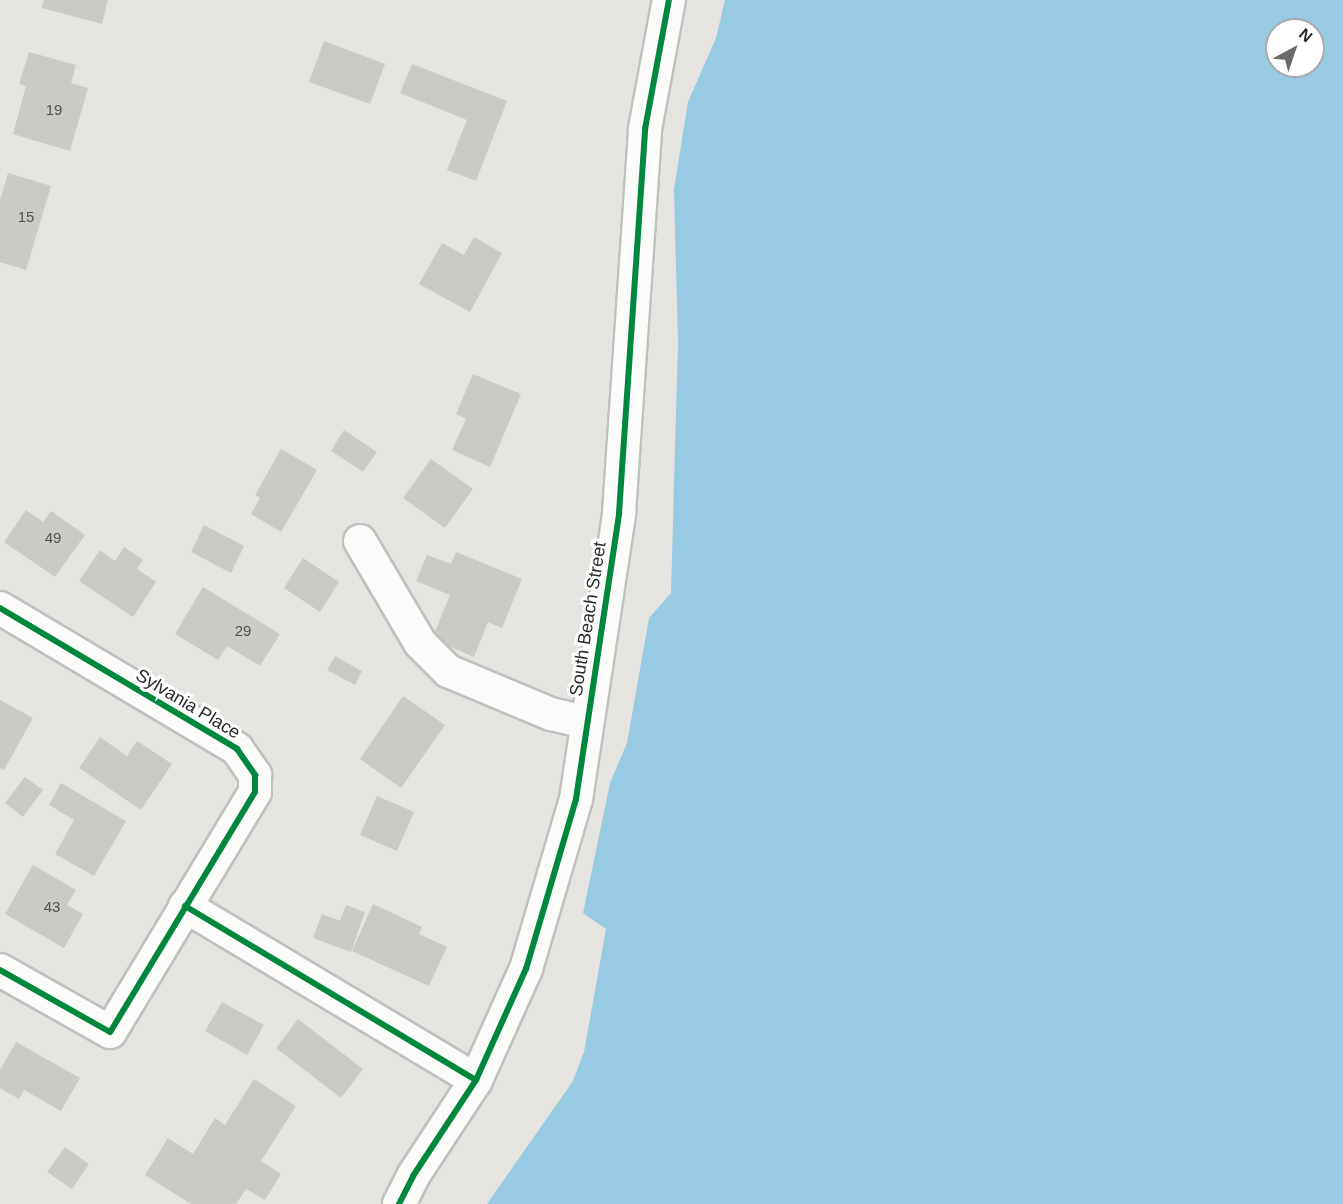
<!DOCTYPE html>
<style>
body{margin:0}
#map{position:relative;width:1343px;height:1204px;overflow:hidden;background:#e6e4e0;font-family:Helvetica,sans-serif}
div>[style]{position:absolute}
.water>*{inset:0;background:#98cae3}
.building>*{inset:0;background:#cbcac7}
.roads{filter:drop-shadow(2px 0 #c1c0c1) drop-shadow(-2px 0 #c1c0c1) drop-shadow(0 2px #c1c0c1) drop-shadow(0 -2px #c1c0c1)}
.minor>*{height:32px;margin:-16px;padding:0 16px;transform-origin:16px;border-radius:16px;background:#fbfbfa}
.cycleway>*{height:6px;margin:-3px;padding:0 3px;transform-origin:3px;border-radius:3px;background:#00873e}
span{translate:-50% -50%;white-space:nowrap;text-align:center;line-height:1.15;-webkit-text-stroke:6px #fff;paint-order:stroke}
.number-label{font-size:15px;color:#535352}
.number-label span{-webkit-text-stroke-width:0}
.street-label{font-size:18px;color:#292929}
.north{position:absolute;left:1265px;top:18px;width:60px;height:60px;box-sizing:border-box;background:#fff;border:2px solid #a9a9a9;border-radius:50%;rotate:40deg;font-size:16px;font-weight:700;line-height:24px;text-align:center;color:#292929}
.north::after{content:'';display:block;margin:auto;width:21px;height:27px;background:#6b6a69;clip-path:polygon(50% 0,100% 100%,50% 72%,0 100%)}
</style>
<div id="map">
<div class="water">
<i style="clip-path:polygon(evenodd,725px 0,1343px 0,1343px 1204px,487px 1204px,573px 1081px,584px 1052px,606px 929px,583px 913px,610px 783px,627px 743px,649px 618px,671px 593px,678px 343px,674px 189px,688px 102px,716px 38px,725px 0,1277px 30px,1313px 30px,1313px 66px,1277px 66px,1277px 30px)"></i>
</div>
<div class="building">
<i style="clip-path:polygon(44px 0,108px 0,102px 24px,42px 8px)"></i>
<i style="clip-path:polygon(324px 41px,385px 64px,370px 104px,309px 82px)"></i>
<i style="clip-path:polygon(29px 52px,76px 65px,71px 83px,88px 88px,70px 151px,13px 134px,26px 86px,19px 84px)"></i>
<i style="clip-path:polygon(412px 64px,507px 101px,476px 181px,447px 170px,467px 120px,400px 93px)"></i>
<i style="clip-path:polygon(8px 173px,51px 186px,26px 270px,0 262px,0 200px)"></i>
<i style="clip-path:polygon(474px 237px,502px 253px,470px 312px,419px 284px,442px 243px,464px 255px)"></i>
<i style="clip-path:polygon(473px 374px,521px 394px,490px 467px,452px 450px,466px 419px,456px 414px)"></i>
<i style="clip-path:polygon(344px 430px,377px 452px,363px 472px,331px 451px)"></i>
<i style="clip-path:polygon(281px 449px,317px 470px,281px 532px,251px 514px,260px 498px,255px 495px)"></i>
<i style="clip-path:polygon(431px 459px,473px 489px,445px 528px,403px 498px)"></i>
<i style="clip-path:polygon(26px 510px,43px 522px,51px 511px,85px 535px,55px 577px,4px 542px)"></i>
<i style="clip-path:polygon(204px 525px,244px 546px,231px 573px,191px 552px)"></i>
<i style="clip-path:polygon(124px 547px,143px 560px,137px 569px,156px 582px,133px 617px,79px 581px,100px 550px,115px 561px)"></i>
<i style="clip-path:polygon(456px 552px,522px 579px,502px 628px,488px 622px,474px 657px,432px 639px,450px 595px,416px 581px,427px 555px,451px 564px)"></i>
<i style="clip-path:polygon(303px 558px,339px 582px,320px 612px,284px 588px)"></i>
<i style="clip-path:polygon(203px 587px,280px 634px,260px 666px,227px 646px,218px 660px,175px 634px)"></i>
<i style="clip-path:polygon(335px 656px,362px 671px,355px 685px,327px 670px)"></i>
<i style="clip-path:polygon(403px 696px,445px 725px,401px 788px,360px 759px)"></i>
<i style="clip-path:polygon(0 700px,33px 718px,4px 770px,0 768px)"></i>
<i style="clip-path:polygon(100px 737px,127px 756px,137px 741px,172px 764px,141px 810px,79px 768px)"></i>
<i style="clip-path:polygon(25px 777px,43px 790px,23px 817px,5px 803px)"></i>
<i style="clip-path:polygon(61px 783px,126px 821px,94px 876px,55px 854px,74px 820px,49px 805px)"></i>
<i style="clip-path:polygon(377px 796px,414px 812px,397px 851px,360px 835px)"></i>
<i style="clip-path:polygon(33px 865px,76px 890px,67px 905px,83px 914px,64px 948px,5px 914px)"></i>
<i style="clip-path:polygon(373px 904px,422px 927px,419px 934px,447px 947px,429px 986px,352px 951px)"></i>
<i style="clip-path:polygon(346px 905px,365px 912px,351px 952px,313px 938px,322px 914px,340px 921px)"></i>
<i style="clip-path:polygon(222px 1002px,264px 1025px,247px 1055px,205px 1031px)"></i>
<i style="clip-path:polygon(298px 1019px,363px 1069px,341px 1098px,276px 1048px)"></i>
<i style="clip-path:polygon(16px 1042px,80px 1078px,61px 1111px,24px 1090px,19px 1099px,0 1088px,0 1070px)"></i>
<i style="clip-path:polygon(254px 1079px,296px 1106px,261px 1161px,281px 1174px,265px 1200px,246px 1189px,236px 1204px,191px 1204px,145px 1175px,168px 1138px,193px 1154px,215px 1118px,225px 1125px)"></i>
<i style="clip-path:polygon(65px 1147px,89px 1164px,72px 1189px,47px 1172px)"></i>
</div>
<div class="roads">
<div class="minor">
<i style="left:360px;top:541px;width:118px;rotate:59.5deg"></i>
<i style="left:420px;top:643px;width:40px;rotate:45deg"></i>
<i style="left:448px;top:671px;width:112px;rotate:22.7deg"></i>
<i style="left:551px;top:714px;width:37px;rotate:13deg"></i>
<i style="left:0;top:608px;width:276px;rotate:30.7deg"></i>
<i style="left:237px;top:749px;width:32px;rotate:55deg"></i>
<i style="left:255px;top:775px;width:17px;rotate:90deg"></i>
<i style="left:255px;top:792px;width:280px;rotate:121.1deg"></i>
<i style="left:110px;top:1032px;width:126px;rotate:-150.6deg"></i>
<i style="left:185px;top:906px;width:339px;rotate:30.9deg"></i>
<i style="left:399px;top:1204px;width:31px;rotate:-63deg"></i>
<i style="left:413px;top:1176px;width:115px;rotate:-56.7deg"></i>
<i style="left:476px;top:1080px;width:122px;rotate:-65.8deg"></i>
<i style="left:526px;top:969px;width:177px;rotate:-73.6deg"></i>
<i style="left:576px;top:799px;width:289px;rotate:-81.4deg"></i>
<i style="left:619px;top:513px;width:385px;rotate:-86.1deg"></i>
<i style="left:645px;top:129px;width:131px;rotate:-79.5deg"></i>
</div>
</div>
<div class="cycleway">
<i style="left:0;top:608px;width:276px;rotate:30.7deg"></i>
<i style="left:237px;top:749px;width:32px;rotate:55deg"></i>
<i style="left:255px;top:775px;width:17px;rotate:90deg"></i>
<i style="left:255px;top:792px;width:280px;rotate:121.1deg"></i>
<i style="left:110px;top:1032px;width:126px;rotate:-150.6deg"></i>
<i style="left:185px;top:906px;width:339px;rotate:30.9deg"></i>
<i style="left:399px;top:1204px;width:31px;rotate:-63deg"></i>
<i style="left:413px;top:1176px;width:115px;rotate:-56.7deg"></i>
<i style="left:476px;top:1080px;width:122px;rotate:-65.8deg"></i>
<i style="left:526px;top:969px;width:177px;rotate:-73.6deg"></i>
<i style="left:576px;top:799px;width:289px;rotate:-81.4deg"></i>
<i style="left:619px;top:513px;width:385px;rotate:-86.1deg"></i>
<i style="left:645px;top:129px;width:131px;rotate:-79.5deg"></i>
</div>
<div class="number-label">
<span style="left:54px;top:110px">19</span>
<span style="left:26px;top:217px">15</span>
<span style="left:53px;top:538px">49</span>
<span style="left:243px;top:631px">29</span>
<span style="left:52px;top:907px">43</span>
</div>
<div class="street-label">
<span style="left:588px;top:619px;rotate:-81deg">South Beach Street</span>
<span style="left:188px;top:704px;rotate:31deg">Sylvania Place</span>
</div>
<div class="north">N</div>
</div>
